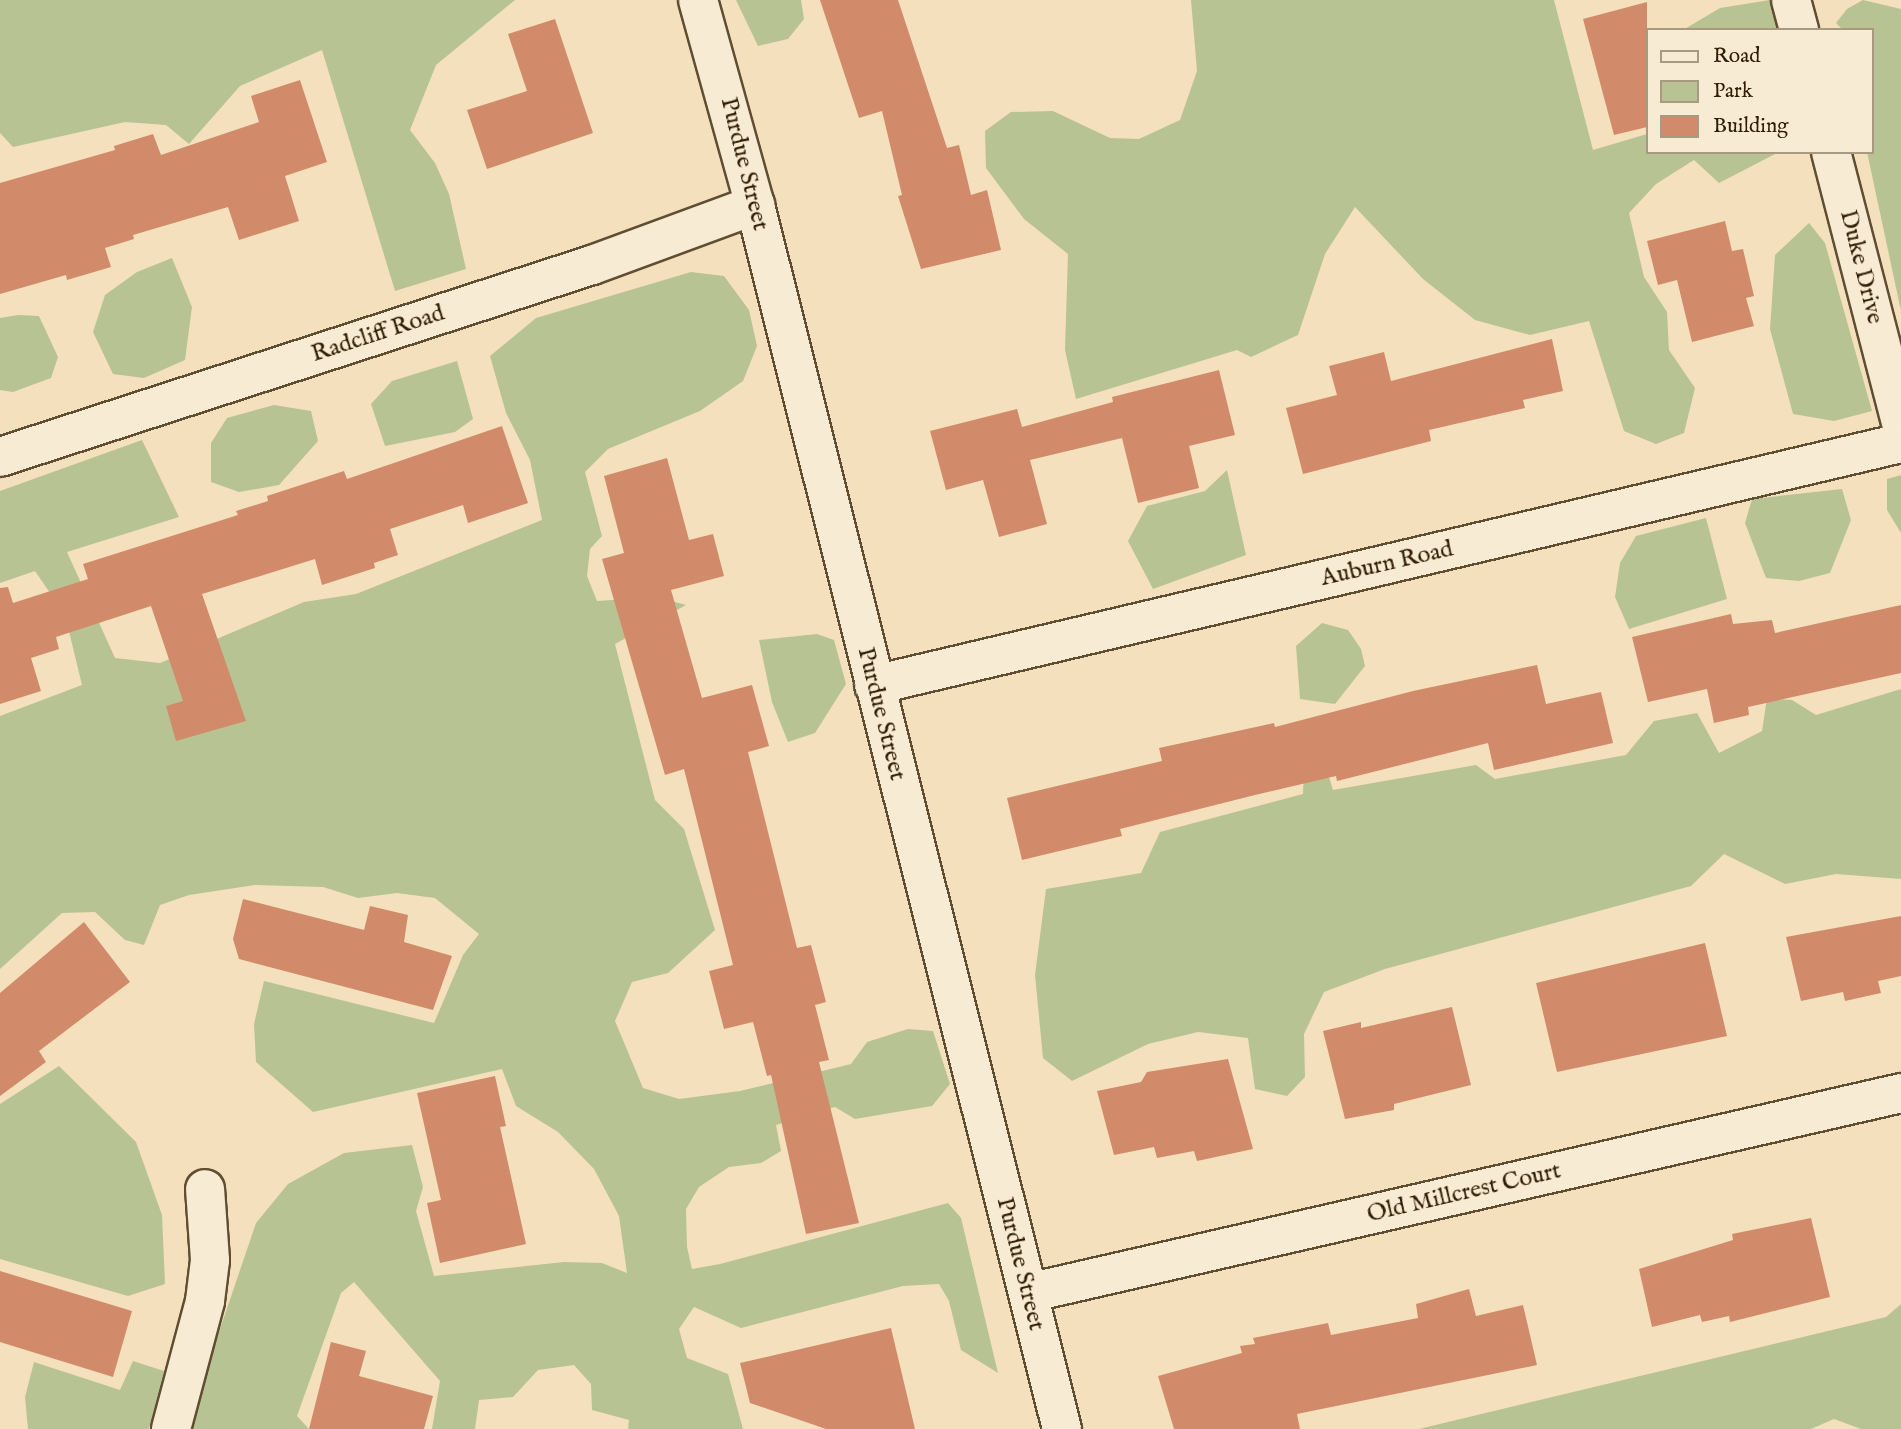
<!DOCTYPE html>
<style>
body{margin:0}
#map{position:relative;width:1901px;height:1429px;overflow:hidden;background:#f4e0bc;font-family:"IM FELL English",serif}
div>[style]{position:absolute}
.green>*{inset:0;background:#b8c393}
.building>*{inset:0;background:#d18b6a}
.roads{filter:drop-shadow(2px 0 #604e33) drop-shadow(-2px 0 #604e33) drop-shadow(0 2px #604e33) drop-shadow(0 -2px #604e33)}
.street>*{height:38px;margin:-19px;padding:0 19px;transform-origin:19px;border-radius:19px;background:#f8ebd3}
span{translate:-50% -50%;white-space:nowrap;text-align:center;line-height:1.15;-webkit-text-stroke:5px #f8ebd3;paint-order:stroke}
.street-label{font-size:24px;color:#2f1e05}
.legend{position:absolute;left:1646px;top:28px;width:228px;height:126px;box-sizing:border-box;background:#f8ebd3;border:2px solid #a89981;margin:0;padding:9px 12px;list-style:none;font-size:21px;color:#2f1e05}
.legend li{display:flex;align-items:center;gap:14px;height:35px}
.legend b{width:35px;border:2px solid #a89981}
</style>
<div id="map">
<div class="green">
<i style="clip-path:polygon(0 0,515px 0,436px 65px,410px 130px,435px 163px,449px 194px,466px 269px,395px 291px,322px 50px,240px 86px,189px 144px,166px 125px,125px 122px,13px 147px,0 133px)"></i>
<i style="clip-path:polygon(736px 0,801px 0,804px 19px,788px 39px,758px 46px)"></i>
<i style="clip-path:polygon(1191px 0,1554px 0,1593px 150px,1647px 134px,1647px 152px,1779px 152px,1719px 183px,1694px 160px,1656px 184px,1629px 213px,1644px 277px,1667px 312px,1669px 350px,1695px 388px,1684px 433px,1656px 444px,1624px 431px,1589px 321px,1530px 335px,1475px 320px,1423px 279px,1355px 207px,1325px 254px,1298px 335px,1251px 357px,1237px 350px,1076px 399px,1065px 350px,1068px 254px,1024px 219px,986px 168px,985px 131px,1011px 112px,1053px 111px,1110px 138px,1139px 139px,1180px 120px,1197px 71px)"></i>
<i style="clip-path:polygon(1770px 0,1778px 30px,1683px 30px,1720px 8px)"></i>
<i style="clip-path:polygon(1863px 0,1901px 9px,1901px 311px,1867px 152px,1871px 152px,1871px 30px,1843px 30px,1836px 23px,1847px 9px)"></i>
<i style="clip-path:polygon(1809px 223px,1825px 243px,1872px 411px,1834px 421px,1793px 414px,1770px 329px,1775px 255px)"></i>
<i style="clip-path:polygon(172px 258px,192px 307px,185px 360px,144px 378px,113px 374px,93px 332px,105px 295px,137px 272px)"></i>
<i style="clip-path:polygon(691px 272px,724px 276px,749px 310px,757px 346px,743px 381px,700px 411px,608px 449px,585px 472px,602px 536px,590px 549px,587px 576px,597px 601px,657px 597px,686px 605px,615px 644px,655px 800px,684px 829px,715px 930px,668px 973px,632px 982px,615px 1021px,643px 1088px,679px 1099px,740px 1091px,851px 1064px,867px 1042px,908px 1029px,933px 1031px,950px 1084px,932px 1106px,855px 1119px,835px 1107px,776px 1125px,781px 1151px,761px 1163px,729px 1167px,699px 1187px,686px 1209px,687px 1247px,692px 1269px,720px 1264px,948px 1203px,961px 1218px,998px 1373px,961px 1350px,949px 1301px,939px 1284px,903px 1286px,741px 1328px,694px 1307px,679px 1329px,687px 1358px,728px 1374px,743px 1429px,628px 1429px,629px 1420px,592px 1410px,591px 1384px,574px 1365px,538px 1370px,513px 1397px,479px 1400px,475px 1429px,432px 1429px,440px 1381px,354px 1282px,341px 1293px,297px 1416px,309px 1429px,186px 1429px,256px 1223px,288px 1184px,344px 1153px,412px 1145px,423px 1187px,416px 1211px,434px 1276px,564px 1262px,602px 1263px,627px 1273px,619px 1216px,594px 1169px,558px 1132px,516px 1106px,502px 1069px,313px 1112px,256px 1062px,254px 1024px,264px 981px,434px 1023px,463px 955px,479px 934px,435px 898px,397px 893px,358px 898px,323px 887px,255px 885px,189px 895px,160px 905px,144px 945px,125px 940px,95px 912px,62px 913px,0 969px,0 716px,82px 685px,65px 615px,35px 571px,0 583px,0 491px,142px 440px,179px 517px,67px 552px,115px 658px,160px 663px,304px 602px,356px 594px,542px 520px,530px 460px,506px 413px,490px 356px,536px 318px)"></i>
<i style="clip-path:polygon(18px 315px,39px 316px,58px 357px,51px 378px,13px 392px,0 390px,0 318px)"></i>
<i style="clip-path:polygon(457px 361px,473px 419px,455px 432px,385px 446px,371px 404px,392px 381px)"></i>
<i style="clip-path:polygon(274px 405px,311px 411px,318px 441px,279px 485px,239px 492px,211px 482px,211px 443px,227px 418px)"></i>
<i style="clip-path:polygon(1227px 470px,1246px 555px,1153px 589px,1128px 541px,1147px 506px,1205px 491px)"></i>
<i style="clip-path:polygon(1901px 475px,1901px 533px,1887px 510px,1887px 479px)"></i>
<i style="clip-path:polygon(1842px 489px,1851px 520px,1830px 573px,1799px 581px,1766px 578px,1745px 523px,1752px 499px)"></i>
<i style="clip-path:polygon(1706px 518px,1727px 599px,1629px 629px,1615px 597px,1620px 563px,1636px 536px)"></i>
<i style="clip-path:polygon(1322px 623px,1348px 630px,1361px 649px,1365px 666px,1335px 704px,1300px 699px,1296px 646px)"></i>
<i style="clip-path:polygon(817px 634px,834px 640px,846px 684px,815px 733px,788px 742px,772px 702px,759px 640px)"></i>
<i style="clip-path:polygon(1901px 689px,1901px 879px,1836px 874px,1785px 884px,1724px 854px,1691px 886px,1385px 969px,1324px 992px,1304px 1034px,1305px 1077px,1287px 1096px,1255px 1089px,1248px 1038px,1198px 1032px,1148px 1044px,1072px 1081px,1043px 1058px,1035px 975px,1046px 889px,1141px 873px,1160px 832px,1303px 794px,1304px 765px,1323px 758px,1333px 790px,1476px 765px,1495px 779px,1626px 755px,1654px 721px,1697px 713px,1719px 753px,1762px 731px,1767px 698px,1792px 700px,1816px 715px)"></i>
<i style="clip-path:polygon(59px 1066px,136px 1142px,162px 1215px,165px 1284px,128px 1296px,0 1259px,0 1104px)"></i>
<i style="clip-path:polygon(1901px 1304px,1901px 1429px,1861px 1429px,1834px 1419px,1811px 1429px,1419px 1429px,1886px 1317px)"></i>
<i style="clip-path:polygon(133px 1361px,164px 1371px,149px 1429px,28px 1429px,25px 1397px,34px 1362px,120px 1390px)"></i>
</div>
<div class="building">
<i style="clip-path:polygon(820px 0,898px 0,947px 148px,959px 145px,971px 195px,987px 190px,1001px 250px,921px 269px,898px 196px,902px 195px,882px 111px,859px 118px)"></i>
<i style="clip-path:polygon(1647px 2px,1647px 127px,1614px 135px,1583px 19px)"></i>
<i style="clip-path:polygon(555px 19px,593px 133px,487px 169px,467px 110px,527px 91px,508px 34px)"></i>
<i style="clip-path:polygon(300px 80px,327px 162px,285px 176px,299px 221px,239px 240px,228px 207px,133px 235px,134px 239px,105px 248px,111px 267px,67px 280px,66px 275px,0 294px,0 183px,115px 150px,114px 146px,153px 134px,161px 155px,259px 122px,251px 96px)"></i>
<i style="clip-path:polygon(1725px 221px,1732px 251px,1743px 249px,1754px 296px,1746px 298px,1754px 326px,1692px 342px,1677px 280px,1658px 285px,1647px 241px)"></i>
<i style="clip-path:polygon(1552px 339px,1563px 391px,1523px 400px,1525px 408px,1429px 430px,1431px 441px,1303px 474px,1286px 408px,1337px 395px,1329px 366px,1384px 352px,1391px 381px)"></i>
<i style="clip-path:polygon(1219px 370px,1235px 435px,1189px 446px,1199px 488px,1138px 503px,1122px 438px,1030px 460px,1047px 524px,999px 537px,983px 480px,946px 490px,930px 431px,1017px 409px,1022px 427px,1113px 402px,1112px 397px)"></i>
<i style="clip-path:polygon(502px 426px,528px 503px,468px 523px,463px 505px,390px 529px,398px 555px,374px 563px,375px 568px,322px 585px,315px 559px,202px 594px,246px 721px,176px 741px,166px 706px,183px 701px,151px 606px,56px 637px,59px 649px,31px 658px,41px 691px,0 704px,0 588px,8px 587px,13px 603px,88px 579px,83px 564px,238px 515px,236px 511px,268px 501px,267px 496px,344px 471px,347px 479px)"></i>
<i style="clip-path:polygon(667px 458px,689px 540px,713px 534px,724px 576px,671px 590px,702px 698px,752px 685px,769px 746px,748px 752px,797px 948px,811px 945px,826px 1002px,815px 1005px,829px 1060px,819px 1062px,859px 1223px,806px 1234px,771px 1075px,767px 1076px,753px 1022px,724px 1029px,709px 971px,733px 965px,684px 769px,665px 775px,602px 559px,624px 553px,604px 476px)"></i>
<i style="clip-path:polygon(1901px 605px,1901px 673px,1748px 707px,1749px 715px,1714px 723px,1707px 689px,1648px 702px,1632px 637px,1731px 614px,1733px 624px,1772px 620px,1775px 633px)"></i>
<i style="clip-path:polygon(1537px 665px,1546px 704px,1601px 692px,1613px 743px,1494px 770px,1488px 743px,1337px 781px,1336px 776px,1255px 795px,1120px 829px,1122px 836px,1022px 860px,1007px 798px,1162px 761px,1159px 748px,1274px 723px,1275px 727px,1413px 691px)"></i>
<i style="clip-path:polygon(243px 899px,364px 930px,370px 906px,408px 915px,404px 942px,452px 956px,433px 1010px,239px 959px,233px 939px)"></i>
<i style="clip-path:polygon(1901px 916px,1901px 976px,1878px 981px,1881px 993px,1845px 1001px,1843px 992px,1801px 1001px,1786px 937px)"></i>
<i style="clip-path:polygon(84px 922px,130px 982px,39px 1051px,46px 1062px,0 1096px,0 993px)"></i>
<i style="clip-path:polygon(1705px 943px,1727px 1036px,1557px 1072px,1536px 983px)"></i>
<i style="clip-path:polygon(1452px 1007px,1471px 1085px,1394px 1104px,1394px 1110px,1345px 1119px,1323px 1031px,1361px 1022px,1361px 1028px)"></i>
<i style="clip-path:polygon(1228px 1059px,1253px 1149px,1197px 1161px,1194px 1151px,1157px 1158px,1154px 1147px,1114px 1155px,1097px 1091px,1141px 1082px,1147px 1072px)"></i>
<i style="clip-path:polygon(495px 1076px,506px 1126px,500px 1127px,526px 1244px,440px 1263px,427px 1203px,441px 1200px,417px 1093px)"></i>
<i style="clip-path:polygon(1811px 1218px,1830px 1297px,1730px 1322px,1729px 1316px,1702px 1322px,1700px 1315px,1652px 1327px,1639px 1269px,1733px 1240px,1732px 1234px)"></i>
<i style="clip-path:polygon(0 1271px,132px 1311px,113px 1377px,0 1342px)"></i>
<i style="clip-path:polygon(1469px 1289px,1476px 1316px,1523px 1305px,1537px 1365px,1297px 1414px,1300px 1429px,1174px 1429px,1158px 1376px,1242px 1353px,1240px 1346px,1255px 1344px,1253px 1338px,1328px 1323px,1331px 1335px,1418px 1318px,1416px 1304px)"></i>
<i style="clip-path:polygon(891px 1328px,915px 1429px,826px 1429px,750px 1403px,740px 1363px)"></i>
<i style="clip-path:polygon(331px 1342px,366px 1351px,359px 1376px,433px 1396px,424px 1429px,309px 1429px)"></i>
</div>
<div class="roads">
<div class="street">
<i style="left:698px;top:0;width:213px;rotate:74.5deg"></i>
<i style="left:755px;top:205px;width:1262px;rotate:75.92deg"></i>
<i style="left:1791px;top:0;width:31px;rotate:75deg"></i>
<i style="left:1831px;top:152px;width:280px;rotate:75.5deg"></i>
<i style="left:0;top:457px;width:622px;rotate:-17.97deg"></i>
<i style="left:592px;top:265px;width:174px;rotate:-20.2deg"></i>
<i style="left:874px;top:685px;width:1055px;rotate:-13.26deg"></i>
<i style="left:1028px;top:1293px;width:896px;rotate:-12.9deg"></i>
<i style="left:171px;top:1429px;width:132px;rotate:-75.1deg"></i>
<i style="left:205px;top:1301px;width:41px;rotate:-83deg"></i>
<i style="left:210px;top:1260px;width:71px;rotate:-94deg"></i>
</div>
</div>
<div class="street-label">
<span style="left:744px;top:164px;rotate:76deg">Purdue Street</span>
<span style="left:1861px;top:267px;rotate:76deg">Duke Drive</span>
<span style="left:378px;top:334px;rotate:-18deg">Radcliff Road</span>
<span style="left:1387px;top:564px;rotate:-13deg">Auburn Road</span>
<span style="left:881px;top:714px;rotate:76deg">Purdue Street</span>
<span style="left:1464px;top:1193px;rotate:-13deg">Old Millcrest Court</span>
<span style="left:1020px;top:1264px;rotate:76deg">Purdue Street</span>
</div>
<ul class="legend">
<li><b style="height:9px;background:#f8ebd3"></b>Road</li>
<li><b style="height:19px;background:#b8c393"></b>Park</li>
<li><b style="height:19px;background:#d18b6a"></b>Building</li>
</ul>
</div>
